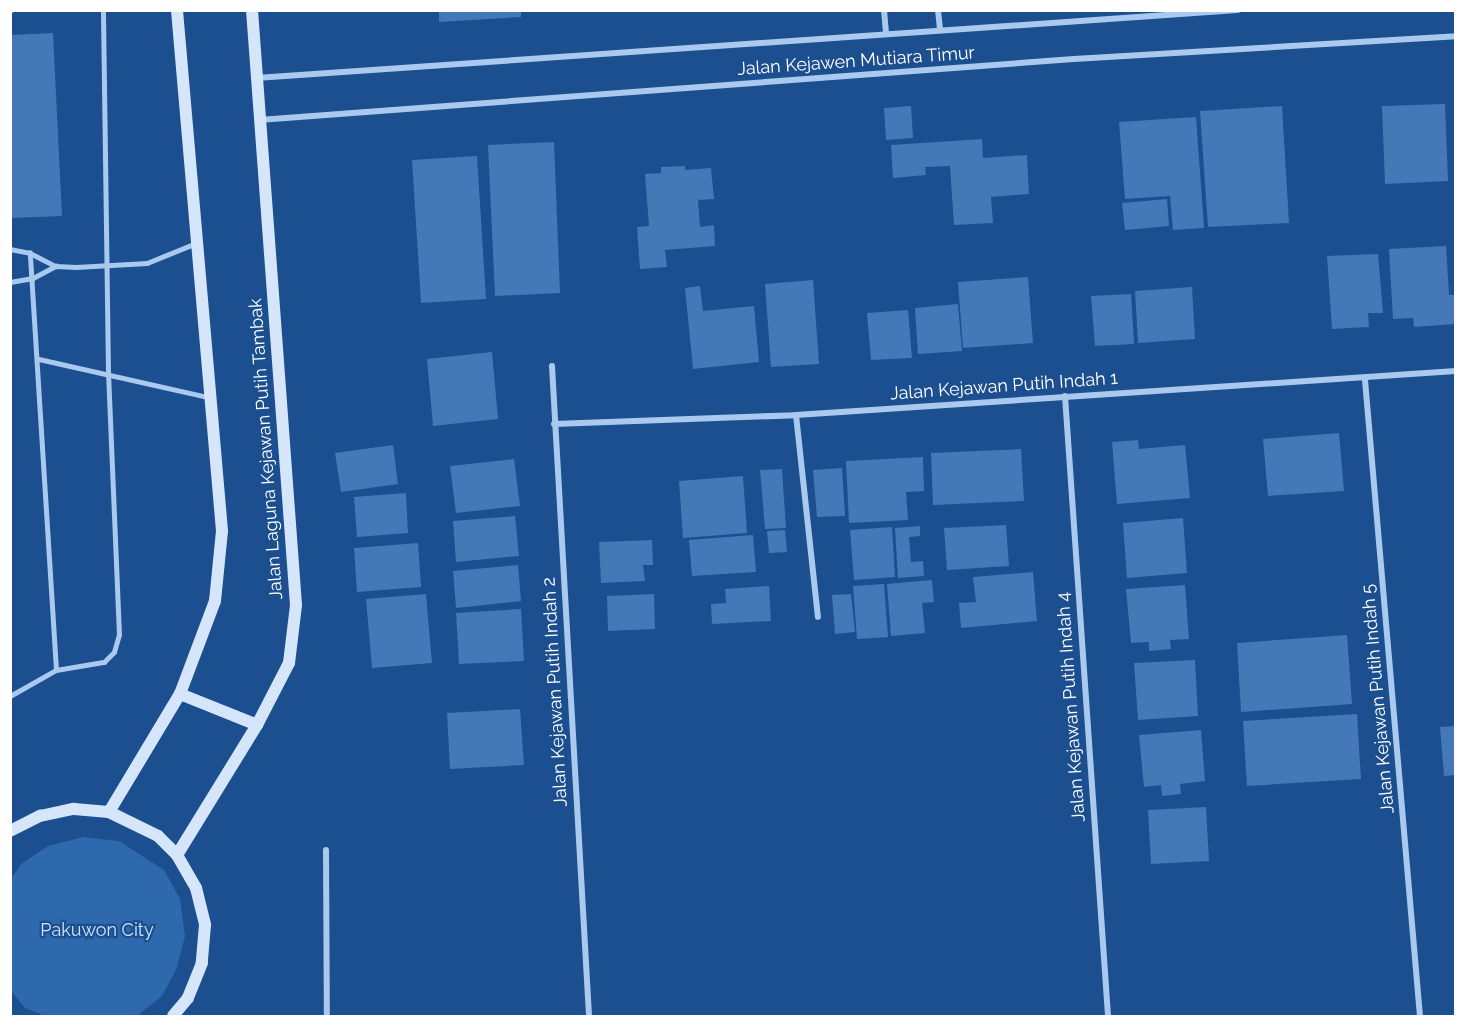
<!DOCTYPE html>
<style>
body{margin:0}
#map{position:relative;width:1466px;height:1027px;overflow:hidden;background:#1b4f8f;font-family:Raleway,sans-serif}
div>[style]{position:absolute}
.green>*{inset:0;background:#2e69ad}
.building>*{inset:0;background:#4478b7}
.lane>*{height:4.5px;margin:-2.25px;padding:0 2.25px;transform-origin:2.25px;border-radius:2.25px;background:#a9c9ee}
.street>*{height:6px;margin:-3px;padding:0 3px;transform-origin:3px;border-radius:3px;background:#a9c9ee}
.secondary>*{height:12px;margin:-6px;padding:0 6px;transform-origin:6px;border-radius:6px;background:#d6e6fa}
span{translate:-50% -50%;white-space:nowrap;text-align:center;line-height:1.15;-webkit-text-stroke:4.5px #1b4f8f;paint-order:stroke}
.street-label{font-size:18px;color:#fff}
.park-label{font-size:18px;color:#cfe3fa}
.frame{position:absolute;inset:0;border:12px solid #fff;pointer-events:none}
</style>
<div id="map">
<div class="green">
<i style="clip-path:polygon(83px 837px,119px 841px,164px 870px,180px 899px,185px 936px,176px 970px,162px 996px,137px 1016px,45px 1016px,25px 1008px,11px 991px,11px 879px,21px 864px,48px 846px)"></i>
</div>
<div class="building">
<i style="clip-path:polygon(439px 10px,521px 10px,521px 17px,439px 22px)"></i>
<i style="clip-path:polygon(53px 33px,62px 216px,10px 218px,10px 35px)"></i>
<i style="clip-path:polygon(1445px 104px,1448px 181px,1385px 184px,1382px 106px)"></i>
<i style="clip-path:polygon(911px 106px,913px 138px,886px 140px,884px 108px)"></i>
<i style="clip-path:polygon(1282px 106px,1289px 223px,1208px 227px,1200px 111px)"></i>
<i style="clip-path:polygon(1196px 117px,1204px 228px,1173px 230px,1170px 196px,1125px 199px,1119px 122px)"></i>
<i style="clip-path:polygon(982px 139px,983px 158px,1027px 155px,1029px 194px,991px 197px,993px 223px,954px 225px,950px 166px,925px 167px,926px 175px,893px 178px,891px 145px)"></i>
<i style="clip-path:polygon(554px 142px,560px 293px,495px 296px,488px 145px)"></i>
<i style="clip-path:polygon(477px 156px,486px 299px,421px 303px,412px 160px)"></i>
<i style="clip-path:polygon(685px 166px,685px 170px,711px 168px,714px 199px,698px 200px,700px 227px,714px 225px,715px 246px,665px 250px,667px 267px,640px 269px,637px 227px,649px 226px,645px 174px,661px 173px,661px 167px)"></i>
<i style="clip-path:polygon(1167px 199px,1169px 226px,1125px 230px,1122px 203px)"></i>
<i style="clip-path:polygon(1446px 246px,1449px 295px,1456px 295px,1456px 324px,1414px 327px,1413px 318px,1393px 319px,1389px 249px)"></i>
<i style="clip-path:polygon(1378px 254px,1383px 313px,1368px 313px,1369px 327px,1332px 329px,1327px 256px)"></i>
<i style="clip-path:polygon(1028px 277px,1033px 343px,963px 348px,958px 282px)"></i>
<i style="clip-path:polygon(813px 280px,819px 364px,771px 367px,765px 284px)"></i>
<i style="clip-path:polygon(700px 286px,703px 311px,754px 306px,759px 362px,693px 369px,685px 288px)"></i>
<i style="clip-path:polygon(1192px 287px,1195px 339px,1138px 343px,1135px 291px)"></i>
<i style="clip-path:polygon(1131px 294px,1134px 344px,1095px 346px,1091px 296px)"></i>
<i style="clip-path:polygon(958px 304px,962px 351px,918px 354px,915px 308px)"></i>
<i style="clip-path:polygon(908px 310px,912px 358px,871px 360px,867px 313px)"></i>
<i style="clip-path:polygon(492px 352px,498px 419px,433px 426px,427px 359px)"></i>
<i style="clip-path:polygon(1339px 433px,1344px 491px,1268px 496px,1263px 439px)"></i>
<i style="clip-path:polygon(1138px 440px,1139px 449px,1185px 445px,1190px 498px,1117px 504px,1112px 442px)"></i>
<i style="clip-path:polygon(393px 445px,398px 484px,341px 492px,335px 453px)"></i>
<i style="clip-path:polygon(1021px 449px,1024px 501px,933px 505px,931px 453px)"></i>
<i style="clip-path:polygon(923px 457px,924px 491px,906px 492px,908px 520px,849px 523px,846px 461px)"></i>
<i style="clip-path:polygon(514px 459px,520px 506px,456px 513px,450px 466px)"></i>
<i style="clip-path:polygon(842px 468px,845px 516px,817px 517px,813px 470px)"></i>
<i style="clip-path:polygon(782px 469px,786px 528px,765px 529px,760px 470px)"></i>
<i style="clip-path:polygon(743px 476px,747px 533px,683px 538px,679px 481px)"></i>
<i style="clip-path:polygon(406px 493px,408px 533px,357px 537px,354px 497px)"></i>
<i style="clip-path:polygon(515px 516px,519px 556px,456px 562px,453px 521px)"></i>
<i style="clip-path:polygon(1183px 518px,1187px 573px,1127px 578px,1123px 523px)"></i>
<i style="clip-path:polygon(1006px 525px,1009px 566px,947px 570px,944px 528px)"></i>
<i style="clip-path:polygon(920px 526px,920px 536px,909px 537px,911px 562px,923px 561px,924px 576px,898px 578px,895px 528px)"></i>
<i style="clip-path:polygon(892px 527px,895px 577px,854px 580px,850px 530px)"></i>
<i style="clip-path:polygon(785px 530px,787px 552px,769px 553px,767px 531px)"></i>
<i style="clip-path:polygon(753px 535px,756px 572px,692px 576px,689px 540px)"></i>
<i style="clip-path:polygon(652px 540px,653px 565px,643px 565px,645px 581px,601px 583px,599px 542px)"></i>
<i style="clip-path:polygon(418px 543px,421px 587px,357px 592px,354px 548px)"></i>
<i style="clip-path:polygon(518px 565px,521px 601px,456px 608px,453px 571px)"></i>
<i style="clip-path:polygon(1033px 572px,1037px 621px,961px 628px,959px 603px,976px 602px,973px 577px)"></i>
<i style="clip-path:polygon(932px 580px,934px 602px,922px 603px,925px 633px,891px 636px,887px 584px)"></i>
<i style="clip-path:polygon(884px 584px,888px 637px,857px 639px,853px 586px)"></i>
<i style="clip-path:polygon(1185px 585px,1189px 639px,1170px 640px,1171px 649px,1149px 651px,1149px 642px,1131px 643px,1126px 589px)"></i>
<i style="clip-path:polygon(769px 586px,771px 621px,712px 624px,711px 604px,726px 603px,725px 589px)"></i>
<i style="clip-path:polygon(426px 594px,432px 663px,372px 668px,366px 599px)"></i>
<i style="clip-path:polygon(654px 594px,655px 629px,608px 631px,607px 596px)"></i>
<i style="clip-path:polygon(851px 594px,855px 632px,835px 634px,832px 595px)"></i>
<i style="clip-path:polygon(521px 609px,524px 661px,459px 664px,456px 613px)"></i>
<i style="clip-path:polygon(1347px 635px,1352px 704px,1241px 712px,1237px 643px)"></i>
<i style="clip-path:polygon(1195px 660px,1198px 716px,1138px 720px,1134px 663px)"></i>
<i style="clip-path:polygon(520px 709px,524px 765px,450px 769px,447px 713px)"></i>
<i style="clip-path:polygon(1357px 714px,1361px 779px,1247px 786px,1243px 721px)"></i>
<i style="clip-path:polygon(1456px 726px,1456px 775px,1444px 776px,1440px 727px)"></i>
<i style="clip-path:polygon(1201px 730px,1205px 781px,1180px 784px,1181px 794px,1162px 796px,1161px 785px,1144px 787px,1139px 735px)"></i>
<i style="clip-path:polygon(1206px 807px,1209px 861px,1151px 864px,1148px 810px)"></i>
</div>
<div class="lane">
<i style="left:10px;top:11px;width:1px;rotate:-45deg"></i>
<i style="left:10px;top:249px;width:20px;rotate:11deg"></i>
<i style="left:30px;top:253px;width:29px;rotate:27deg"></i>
<i style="left:56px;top:266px;width:20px;rotate:3deg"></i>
<i style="left:76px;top:267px;width:71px;rotate:-3.2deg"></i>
<i style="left:147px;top:263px;width:51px;rotate:-22deg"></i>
<i style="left:10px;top:282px;width:23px;rotate:-10deg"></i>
<i style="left:33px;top:278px;width:26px;rotate:-28deg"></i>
<i style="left:39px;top:359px;width:173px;rotate:12.7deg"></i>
<i style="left:56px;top:670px;width:49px;rotate:-9.5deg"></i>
<i style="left:104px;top:662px;width:14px;rotate:-45deg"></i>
<i style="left:114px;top:652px;width:18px;rotate:-74deg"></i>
<i style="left:119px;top:635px;width:263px;rotate:-92.4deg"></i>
<i style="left:108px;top:372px;width:362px;rotate:-90.8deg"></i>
<i style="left:10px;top:696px;width:53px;rotate:-29.5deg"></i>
<i style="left:56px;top:670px;width:418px;rotate:-93.6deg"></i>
</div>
<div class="street">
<i style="left:884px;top:10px;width:24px;rotate:85deg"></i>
<i style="left:938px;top:10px;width:20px;rotate:84deg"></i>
<i style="left:256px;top:78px;width:984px;rotate:-3.96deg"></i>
<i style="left:259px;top:120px;width:817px;rotate:-4.28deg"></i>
<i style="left:1074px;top:59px;width:383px;rotate:-3.4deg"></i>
<i style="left:552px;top:366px;width:651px;rotate:86.74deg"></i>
<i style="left:1365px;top:380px;width:638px;rotate:85.06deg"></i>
<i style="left:1065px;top:396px;width:621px;rotate:86.03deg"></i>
<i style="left:796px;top:415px;width:203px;rotate:83.8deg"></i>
<i style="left:554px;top:424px;width:242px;rotate:-2.1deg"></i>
<i style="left:796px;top:415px;width:661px;rotate:-3.81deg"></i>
<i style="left:326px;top:850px;width:166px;rotate:89.7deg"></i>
</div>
<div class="secondary">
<i style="left:180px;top:694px;width:83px;rotate:21.9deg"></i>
<i style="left:109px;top:812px;width:138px;rotate:-59deg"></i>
<i style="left:180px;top:694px;width:99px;rotate:-69.4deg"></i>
<i style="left:215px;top:601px;width:70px;rotate:-84.3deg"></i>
<i style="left:222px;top:531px;width:523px;rotate:-94.94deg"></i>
<i style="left:10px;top:831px;width:34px;rotate:-27deg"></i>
<i style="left:40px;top:816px;width:35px;rotate:-12deg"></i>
<i style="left:74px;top:809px;width:35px;rotate:5deg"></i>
<i style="left:109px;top:812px;width:55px;rotate:26.1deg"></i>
<i style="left:158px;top:836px;width:27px;rotate:45deg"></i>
<i style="left:177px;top:855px;width:38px;rotate:60deg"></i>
<i style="left:196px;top:888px;width:38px;rotate:76deg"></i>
<i style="left:205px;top:925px;width:38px;rotate:95deg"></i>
<i style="left:202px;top:963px;width:38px;rotate:112deg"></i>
<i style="left:188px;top:998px;width:23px;rotate:130deg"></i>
<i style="left:177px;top:855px;width:153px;rotate:-58.4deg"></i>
<i style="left:257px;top:725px;width:70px;rotate:-62.7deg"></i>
<i style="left:289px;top:663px;width:58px;rotate:-83.1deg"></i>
<i style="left:296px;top:605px;width:597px;rotate:-94.23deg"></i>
</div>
<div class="street-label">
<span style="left:856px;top:61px;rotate:-4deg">Jalan Kejawen Mutiara Timur</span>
<span style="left:1004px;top:386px;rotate:-4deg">Jalan Kejawan Putih Indah 1</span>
<span style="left:266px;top:449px;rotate:-94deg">Jalan Laguna Kejawan Putih Tambak</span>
<span style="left:555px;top:692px;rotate:-93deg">Jalan Kejawan Putih Indah 2</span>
<span style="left:1378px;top:699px;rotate:-95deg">Jalan Kejawan Putih Indah 5</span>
<span style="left:1071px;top:707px;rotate:-94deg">Jalan Kejawan Putih Indah 4</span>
</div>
<div class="park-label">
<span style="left:97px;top:930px">Pakuwon City</span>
</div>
<div class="frame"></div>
</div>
